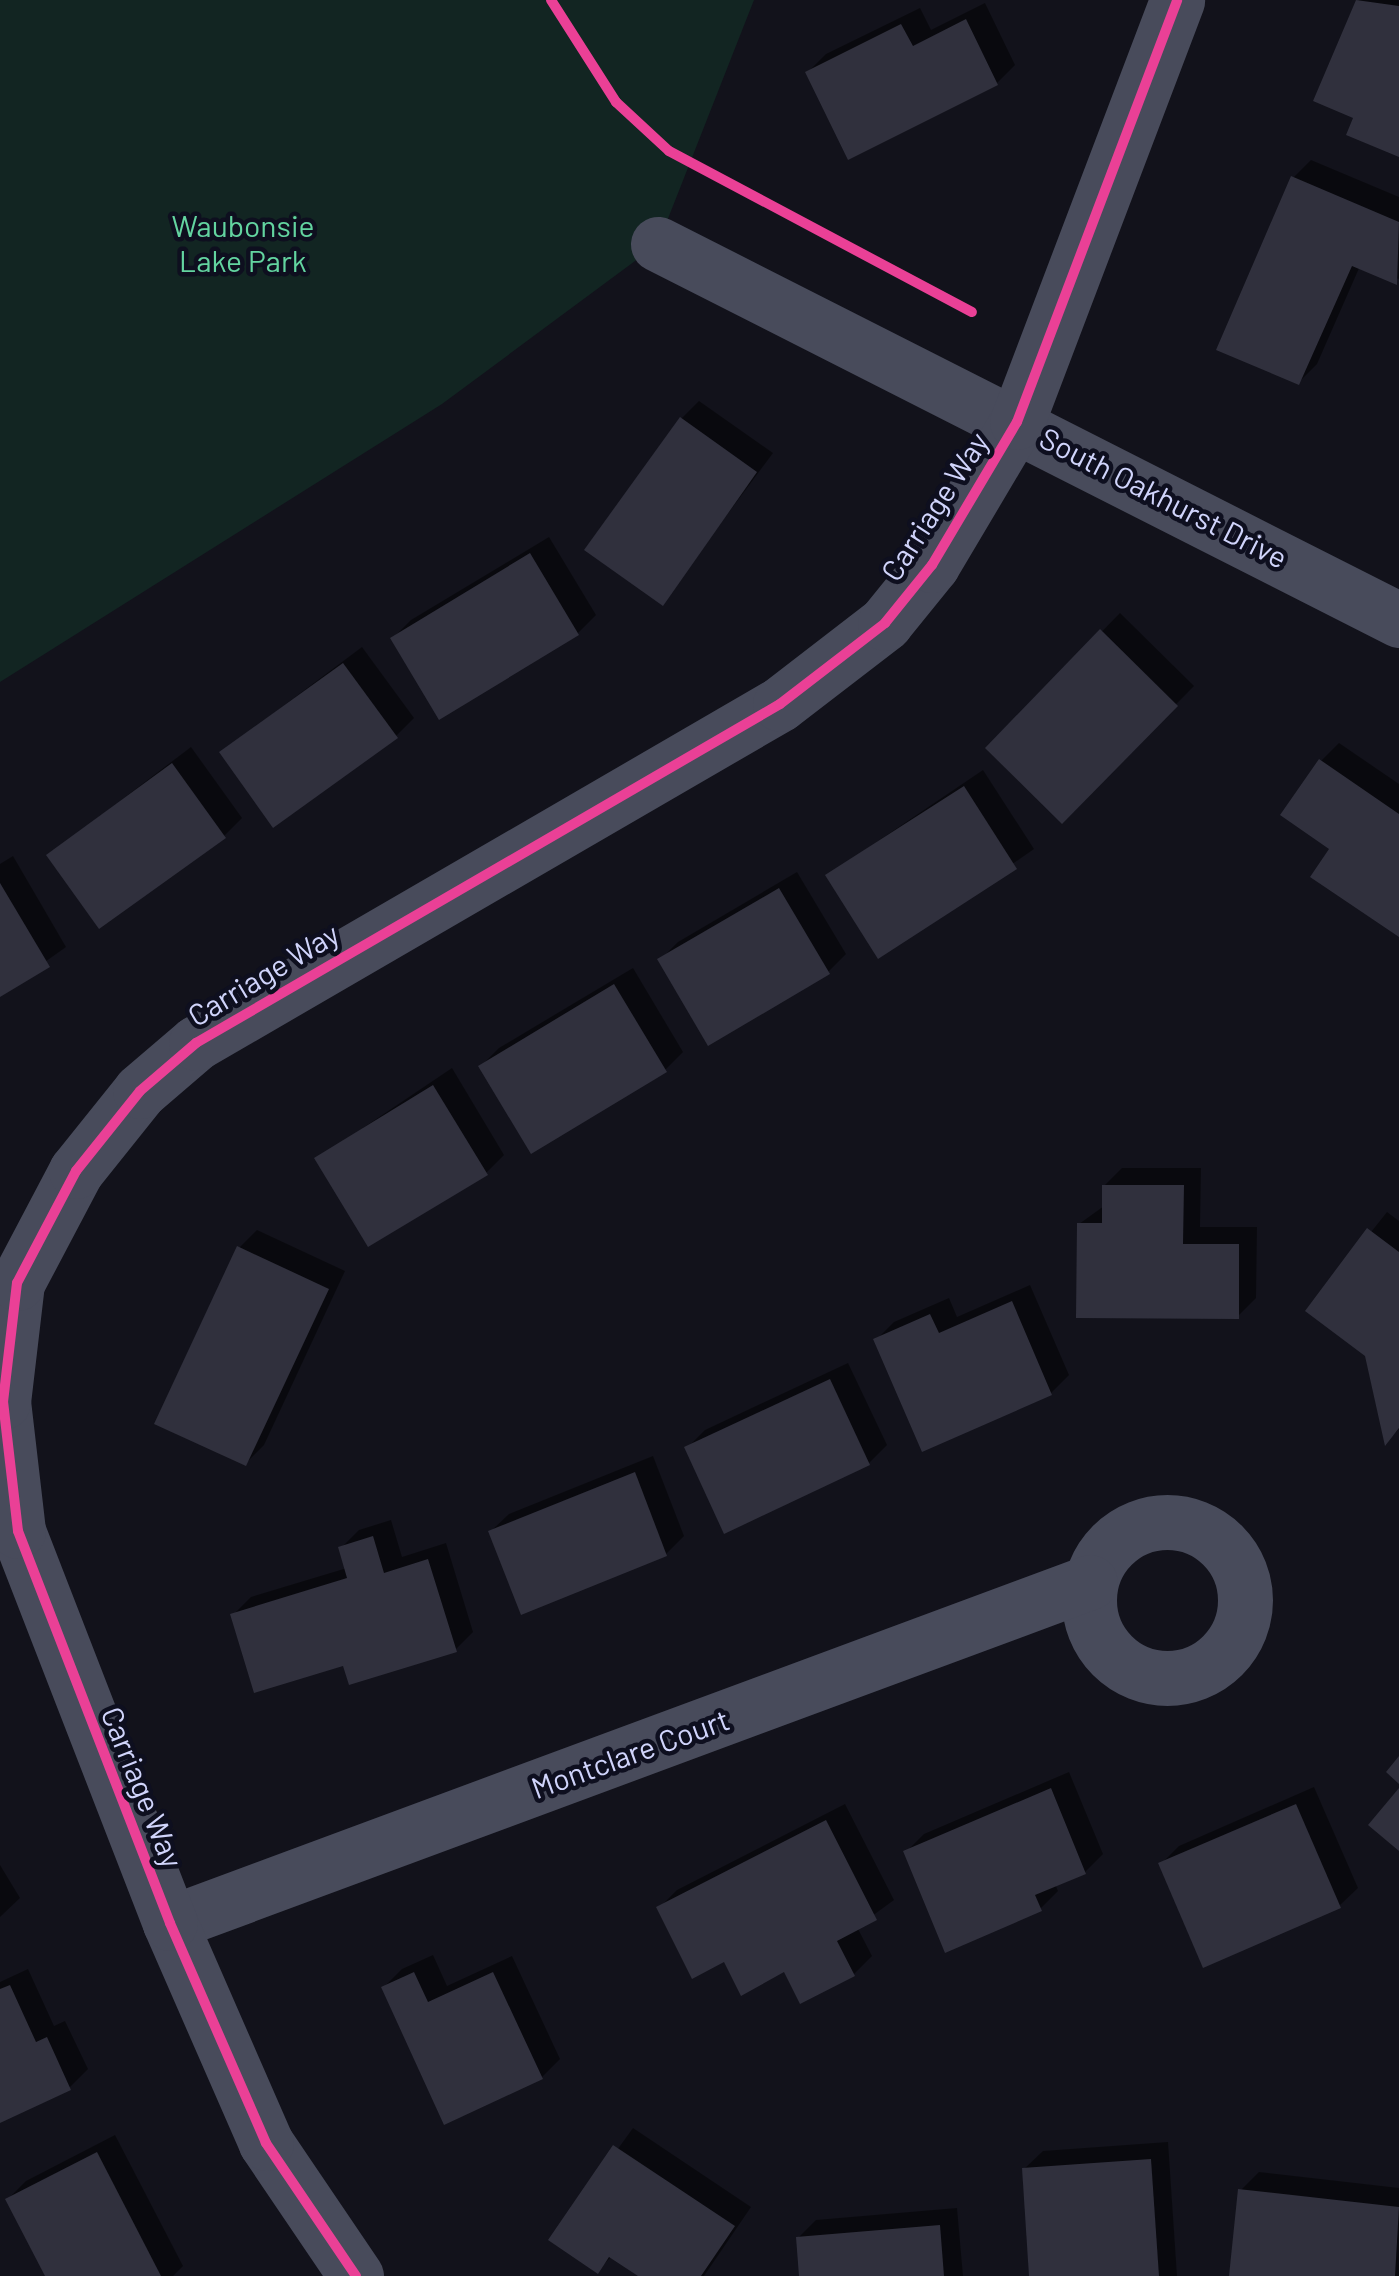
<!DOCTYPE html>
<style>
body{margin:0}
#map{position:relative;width:1399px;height:2276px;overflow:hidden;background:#12121b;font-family:Barlow,sans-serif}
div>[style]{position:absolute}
.green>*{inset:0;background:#122522}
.shadow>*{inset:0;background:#0007}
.building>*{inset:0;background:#30303d}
.street>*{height:55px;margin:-27.5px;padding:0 27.5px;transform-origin:27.5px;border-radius:27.5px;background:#484b5b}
.street>.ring{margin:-27.5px;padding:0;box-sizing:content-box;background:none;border:55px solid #484b5b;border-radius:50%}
.cycleway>*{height:10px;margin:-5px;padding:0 5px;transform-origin:5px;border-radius:5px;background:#ea4096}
span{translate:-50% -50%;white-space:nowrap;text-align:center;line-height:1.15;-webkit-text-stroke:9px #0e0f1f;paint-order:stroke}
.park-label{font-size:30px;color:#63d4a0}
.street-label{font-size:30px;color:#d0d4fb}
</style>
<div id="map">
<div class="green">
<i style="clip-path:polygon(0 0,754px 0,658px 244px,442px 404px,0 682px)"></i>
</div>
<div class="shadow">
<i style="clip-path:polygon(1359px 0,1399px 0,1399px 154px,1357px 117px,1316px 100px)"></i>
<i style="clip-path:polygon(985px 3px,1015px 65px,997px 83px,808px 72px,826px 54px,920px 8px,931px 30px)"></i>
<i style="clip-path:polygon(1311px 160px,1399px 197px,1399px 279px,1360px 266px,1317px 364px,1299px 382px,1293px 178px)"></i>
<i style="clip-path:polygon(699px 401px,773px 453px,662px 602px,681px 419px)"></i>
<i style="clip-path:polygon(549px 537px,596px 615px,578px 633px,393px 638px,411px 620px)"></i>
<i style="clip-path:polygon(1120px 613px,1194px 686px,1062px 820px,988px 748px)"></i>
<i style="clip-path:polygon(362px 647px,414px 718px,396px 736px,222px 752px)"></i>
<i style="clip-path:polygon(1339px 743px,1399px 784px,1399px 934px,1321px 761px)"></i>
<i style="clip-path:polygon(191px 747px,242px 818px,224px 836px,49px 855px)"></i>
<i style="clip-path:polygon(983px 770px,1034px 849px,879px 956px,828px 875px)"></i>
<i style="clip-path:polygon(13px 856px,66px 947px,0 994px,0 864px)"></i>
<i style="clip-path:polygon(797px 872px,846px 954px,828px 972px,660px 960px,678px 942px)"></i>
<i style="clip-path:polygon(633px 968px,683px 1052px,665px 1070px,481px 1066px,499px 1048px)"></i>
<i style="clip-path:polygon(452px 1068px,504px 1155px,486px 1173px,317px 1159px)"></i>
<i style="clip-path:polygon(1122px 1168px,1201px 1168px,1200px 1227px,1257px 1227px,1256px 1298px,1238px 1316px,1079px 1224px,1104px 1206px,1104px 1186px)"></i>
<i style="clip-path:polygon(1387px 1212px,1399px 1221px,1399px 1429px,1387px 1441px,1367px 1355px,1309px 1310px)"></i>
<i style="clip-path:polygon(257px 1230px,345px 1271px,264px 1445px,246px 1463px,239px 1248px)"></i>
<i style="clip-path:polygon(1030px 1285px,1069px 1375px,1051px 1393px,923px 1449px,876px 1340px,894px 1322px,949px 1298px,957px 1317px)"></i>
<i style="clip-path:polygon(848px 1363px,887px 1445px,869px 1463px,687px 1448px,705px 1430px)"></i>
<i style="clip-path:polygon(653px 1456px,684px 1536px,666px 1554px,490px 1532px,509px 1514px)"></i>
<i style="clip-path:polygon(391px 1520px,402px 1557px,446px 1543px,473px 1632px,455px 1650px,344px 1662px,233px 1615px,251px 1597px,347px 1568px,341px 1548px,359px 1530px)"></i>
<i style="clip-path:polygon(1069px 1772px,1103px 1854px,1085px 1872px,1055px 1884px,1058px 1891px,1040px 1909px,906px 1852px,924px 1834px)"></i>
<i style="clip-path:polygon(1314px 1787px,1358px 1888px,1339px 1906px,1161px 1864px,1179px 1846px)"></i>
<i style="clip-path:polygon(845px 1804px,894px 1900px,857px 1927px,872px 1956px,854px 1974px,725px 1959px,659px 1908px,677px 1890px)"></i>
<i style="clip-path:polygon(0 1865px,20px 1898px,0 1917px)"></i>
<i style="clip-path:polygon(433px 1955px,447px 1986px,512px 1956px,560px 2059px,542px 2077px,384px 1987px,402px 1969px)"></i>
<i style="clip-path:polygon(28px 1969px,54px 2026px,65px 2021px,88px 2069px,70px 2087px,0 2120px,0 1982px)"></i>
<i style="clip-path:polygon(633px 2128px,751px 2207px,704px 2276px,642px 2276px,612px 2256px,598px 2270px,552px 2240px)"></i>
<i style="clip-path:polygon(115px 2135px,183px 2266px,173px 2276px,48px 2276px,8px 2199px,26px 2181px)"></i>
<i style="clip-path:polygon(1168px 2142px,1177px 2276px,1031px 2276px,1024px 2169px,1043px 2151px)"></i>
<i style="clip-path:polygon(1259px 2172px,1399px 2188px,1399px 2276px,1232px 2276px,1241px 2190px)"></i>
<i style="clip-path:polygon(957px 2208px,963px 2276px,801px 2276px,798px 2238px,816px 2220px)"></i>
</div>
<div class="building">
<i style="clip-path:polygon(1356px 0,1399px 6px,1399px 157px,1346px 135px,1353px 118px,1313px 101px)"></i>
<i style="clip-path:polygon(966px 19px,998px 85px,848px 160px,805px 72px,901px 24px,913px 46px)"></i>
<i style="clip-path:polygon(1291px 176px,1399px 222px,1397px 285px,1352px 266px,1299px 385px,1216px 350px)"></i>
<i style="clip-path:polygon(680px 417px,757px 472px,663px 606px,584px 550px)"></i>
<i style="clip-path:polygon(530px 553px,579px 635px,439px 720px,390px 638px)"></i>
<i style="clip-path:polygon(1100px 629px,1178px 706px,1062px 824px,985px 748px)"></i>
<i style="clip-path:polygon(343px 663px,398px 738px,273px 828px,219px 752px)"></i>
<i style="clip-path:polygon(1319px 759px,1399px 814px,1399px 937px,1310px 877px,1329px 849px,1280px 815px)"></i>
<i style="clip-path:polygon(172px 763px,226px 838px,99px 929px,46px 855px)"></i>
<i style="clip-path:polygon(964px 786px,1017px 869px,878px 959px,825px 875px)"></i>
<i style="clip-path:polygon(0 883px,50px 967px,0 997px)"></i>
<i style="clip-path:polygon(779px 888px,830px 974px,708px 1046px,657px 959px)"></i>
<i style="clip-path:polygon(614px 984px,667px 1072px,531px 1154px,478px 1066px)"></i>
<i style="clip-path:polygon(433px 1085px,488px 1175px,368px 1247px,314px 1158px)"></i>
<i style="clip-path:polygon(1102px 1185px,1184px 1185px,1183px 1244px,1239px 1244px,1239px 1319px,1076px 1318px,1077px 1223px,1102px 1223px)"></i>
<i style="clip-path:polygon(1367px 1228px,1399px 1252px,1399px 1428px,1385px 1446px,1365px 1356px,1305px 1311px)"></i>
<i style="clip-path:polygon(237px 1246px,329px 1289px,246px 1466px,154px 1424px)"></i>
<i style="clip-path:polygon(1012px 1301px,1052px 1395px,922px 1452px,873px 1339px,930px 1314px,939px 1333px)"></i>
<i style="clip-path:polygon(830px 1379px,870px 1465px,724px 1534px,684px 1447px)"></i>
<i style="clip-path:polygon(635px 1472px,667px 1556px,521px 1615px,488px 1531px)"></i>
<i style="clip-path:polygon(373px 1536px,384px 1573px,428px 1559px,457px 1652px,349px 1685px,343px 1666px,254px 1693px,230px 1614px,347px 1578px,338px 1547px)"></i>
<i style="clip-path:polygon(1399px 1756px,1399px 1784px,1386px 1772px)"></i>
<i style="clip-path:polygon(1051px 1788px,1086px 1874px,1035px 1895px,1042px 1911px,945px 1953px,903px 1851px)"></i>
<i style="clip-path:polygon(1399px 1788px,1399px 1851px,1368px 1825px)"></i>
<i style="clip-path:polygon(1296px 1804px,1341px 1908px,1203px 1968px,1158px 1863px)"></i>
<i style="clip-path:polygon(826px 1820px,877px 1920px,837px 1941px,855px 1976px,800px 2004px,784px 1972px,741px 1996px,724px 1962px,692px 1979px,656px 1907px)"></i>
<i style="clip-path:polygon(414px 1972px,428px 2002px,493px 1972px,543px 2079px,444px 2125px,381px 1987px)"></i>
<i style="clip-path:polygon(10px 1985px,36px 2042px,47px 2037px,71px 2090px,0 2123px,0 1989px)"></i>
<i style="clip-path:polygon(613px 2145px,735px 2226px,701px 2276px,638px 2276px,609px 2257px,598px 2274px,548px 2240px)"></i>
<i style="clip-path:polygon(97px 2152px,161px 2276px,45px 2276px,5px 2199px)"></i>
<i style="clip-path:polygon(1151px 2159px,1159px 2276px,1029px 2276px,1022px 2168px)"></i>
<i style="clip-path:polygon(1238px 2189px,1399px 2207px,1395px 2276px,1229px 2276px)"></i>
<i style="clip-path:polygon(940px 2225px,944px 2276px,799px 2276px,796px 2237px)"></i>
</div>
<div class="street">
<i style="left:658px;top:244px;width:831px;rotate:26.9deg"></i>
<i class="ring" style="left:1089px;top:1522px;width:101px;height:101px"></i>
<i style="left:170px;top:1923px;width:981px;rotate:-20.34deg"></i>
<i style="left:356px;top:2276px;width:161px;rotate:-124.1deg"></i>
<i style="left:266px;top:2143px;width:240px;rotate:-113.6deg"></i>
<i style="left:170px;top:1923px;width:420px;rotate:-111.2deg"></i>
<i style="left:18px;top:1531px;width:130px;rotate:-96.6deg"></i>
<i style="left:3px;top:1402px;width:120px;rotate:-83.3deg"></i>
<i style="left:17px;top:1283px;width:127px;rotate:-62.2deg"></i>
<i style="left:76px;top:1171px;width:102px;rotate:-51.3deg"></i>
<i style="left:140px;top:1091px;width:74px;rotate:-40.6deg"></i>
<i style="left:196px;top:1043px;width:675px;rotate:-30.13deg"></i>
<i style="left:780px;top:704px;width:133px;rotate:-37.6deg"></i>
<i style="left:885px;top:623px;width:75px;rotate:-51deg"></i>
<i style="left:932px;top:565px;width:166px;rotate:-59.3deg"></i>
<i style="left:1017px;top:422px;width:451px;rotate:-69.2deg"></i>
</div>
<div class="cycleway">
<i style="left:551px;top:0;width:121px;rotate:57.5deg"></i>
<i style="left:616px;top:102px;width:72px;rotate:42.8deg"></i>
<i style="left:669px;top:151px;width:343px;rotate:28deg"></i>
<i style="left:356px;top:2276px;width:161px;rotate:-124.1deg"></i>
<i style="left:266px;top:2143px;width:240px;rotate:-113.6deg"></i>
<i style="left:170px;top:1923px;width:420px;rotate:-111.2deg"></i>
<i style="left:18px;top:1531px;width:130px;rotate:-96.6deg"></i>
<i style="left:3px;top:1402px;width:120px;rotate:-83.3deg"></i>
<i style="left:17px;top:1283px;width:127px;rotate:-62.2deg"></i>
<i style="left:76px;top:1171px;width:102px;rotate:-51.3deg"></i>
<i style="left:140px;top:1091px;width:74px;rotate:-40.6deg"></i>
<i style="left:196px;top:1043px;width:675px;rotate:-30.13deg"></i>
<i style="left:780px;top:704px;width:133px;rotate:-37.6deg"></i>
<i style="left:885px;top:623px;width:75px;rotate:-51deg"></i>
<i style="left:932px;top:565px;width:166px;rotate:-59.3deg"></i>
<i style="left:1017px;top:422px;width:451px;rotate:-69.2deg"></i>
</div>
<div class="park-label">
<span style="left:243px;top:242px">Waubonsie<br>Lake Park</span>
</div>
<div class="street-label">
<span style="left:1164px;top:497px;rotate:27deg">South Oakhurst Drive</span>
<span style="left:934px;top:506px;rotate:-57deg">Carriage Way</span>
<span style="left:263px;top:974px;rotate:-31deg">Carriage Way</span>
<span style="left:630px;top:1753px;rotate:-20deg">Montclare Court</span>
<span style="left:143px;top:1787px;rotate:68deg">Carriage Way</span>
</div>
</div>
